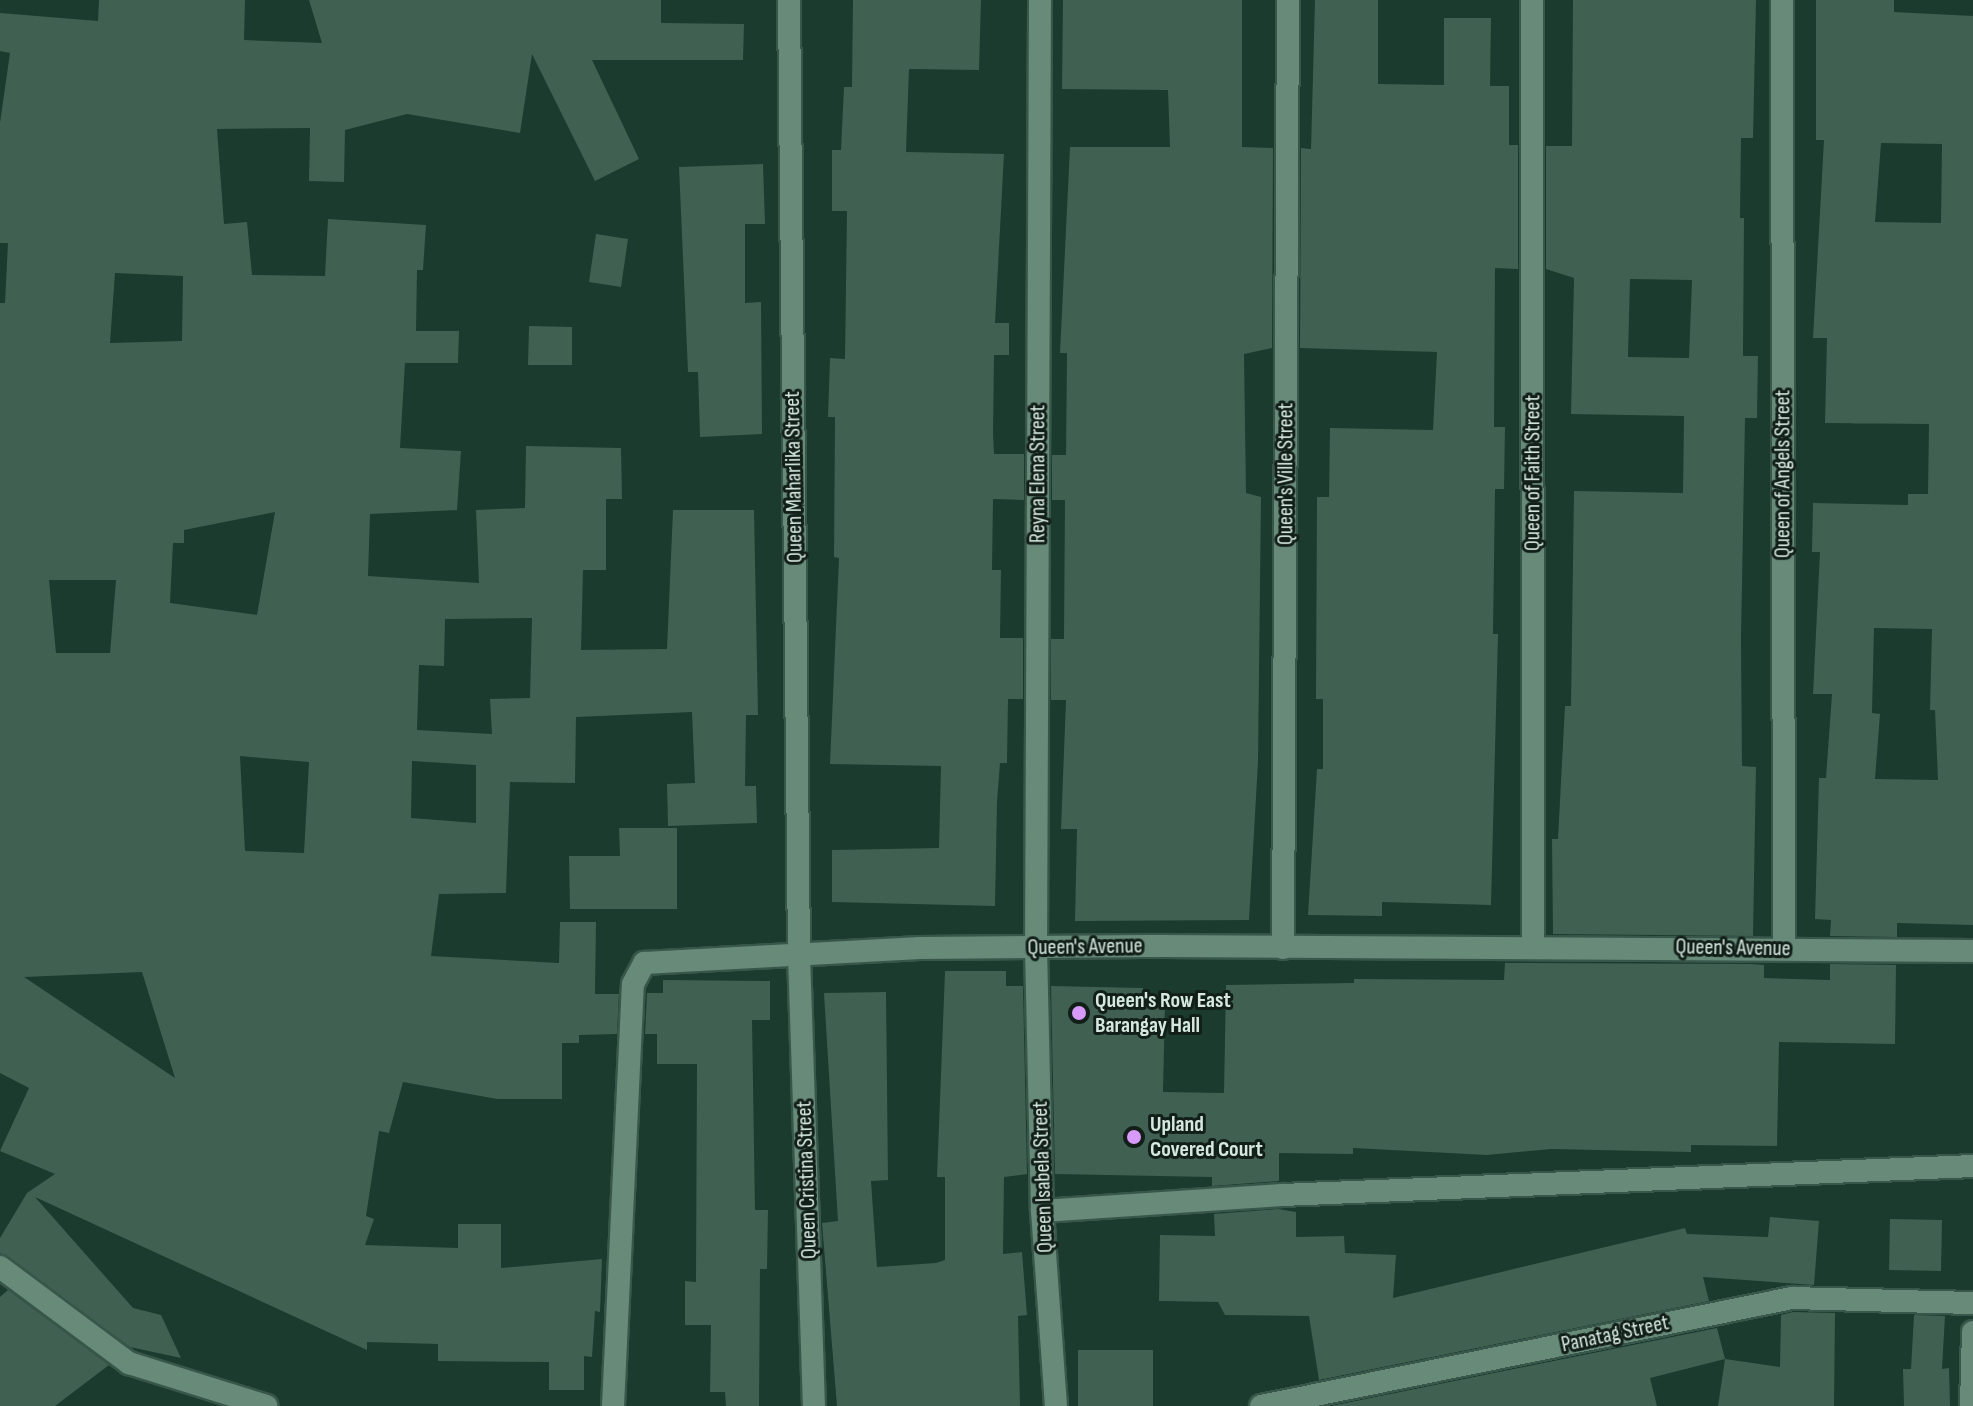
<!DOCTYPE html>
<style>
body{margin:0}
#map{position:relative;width:1973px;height:1406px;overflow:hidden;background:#1a3b2d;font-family:"Sofia Sans Condensed",sans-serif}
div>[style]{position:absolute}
.building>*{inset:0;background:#406151}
.roads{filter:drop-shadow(2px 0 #38564a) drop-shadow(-2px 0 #38564a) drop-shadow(0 2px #38564a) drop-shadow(0 -2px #38564a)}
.minor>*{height:22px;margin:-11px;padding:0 11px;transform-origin:11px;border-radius:11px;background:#678a79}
.dots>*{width:22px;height:22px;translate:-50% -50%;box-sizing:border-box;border:4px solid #111f18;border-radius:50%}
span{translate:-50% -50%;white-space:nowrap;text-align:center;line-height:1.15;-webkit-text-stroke:6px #111f18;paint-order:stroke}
.street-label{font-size:22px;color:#d6e9df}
.poi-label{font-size:22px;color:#d6e9df;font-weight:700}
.left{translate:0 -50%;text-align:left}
</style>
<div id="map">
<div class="building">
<i style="clip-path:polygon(evenodd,99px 0,245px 0,244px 40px,322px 43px,309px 0,661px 0,661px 23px,744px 24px,743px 60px,592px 60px,639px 159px,595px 181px,532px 54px,520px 133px,407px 114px,345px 130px,344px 182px,309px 181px,310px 128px,217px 129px,224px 224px,247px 222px,252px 275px,325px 276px,328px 219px,426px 225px,423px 270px,417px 270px,416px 331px,459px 331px,458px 363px,405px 363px,400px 448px,461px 451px,457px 510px,370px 514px,368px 576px,479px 583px,476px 510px,525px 508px,526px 446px,621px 448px,622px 499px,606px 499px,606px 570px,583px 570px,581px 650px,667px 649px,673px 510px,754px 510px,758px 715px,746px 715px,745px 786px,756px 786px,757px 823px,668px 826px,667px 784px,695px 783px,692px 712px,576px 717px,575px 783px,510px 782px,506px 893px,439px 894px,431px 956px,559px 963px,560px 922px,596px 922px,595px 994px,619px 994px,617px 1034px,579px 1035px,579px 1043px,562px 1043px,562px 1099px,497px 1099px,403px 1082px,389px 1133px,379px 1131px,366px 1216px,374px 1219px,365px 1245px,458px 1248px,458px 1224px,501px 1224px,501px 1268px,602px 1259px,600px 1312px,595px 1311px,592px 1357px,584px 1356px,584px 1390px,549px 1390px,549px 1362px,438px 1361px,438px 1344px,367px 1342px,367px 1350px,35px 1197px,133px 1308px,161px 1315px,181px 1358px,130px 1347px,0 1253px,0 1238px,27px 1193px,55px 1174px,0 1151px,29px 1088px,0 1073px,0 303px,5px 303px,8px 243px,0 243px,0 123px,10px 53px,0 51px,0 13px,98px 21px,99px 0,115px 273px,183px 276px,182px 341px,110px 343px,115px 273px,99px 0,275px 512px,257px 615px,170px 603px,173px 543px,184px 543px,184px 530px,275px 512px,99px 0,49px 580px,116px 580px,110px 653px,56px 653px,49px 580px,99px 0,532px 618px,530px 698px,490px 699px,492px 734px,417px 730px,419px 665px,444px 666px,445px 619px,532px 618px,99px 0,240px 756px,309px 762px,304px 853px,245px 851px,240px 756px,99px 0,412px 761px,476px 765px,476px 823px,411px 818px,412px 761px,99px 0,142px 972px,175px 1078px,24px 977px,142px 972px)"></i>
<i style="clip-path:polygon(853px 0,981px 0,979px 70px,909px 69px,906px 152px,1004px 154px,995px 323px,1009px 323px,1009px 355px,994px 355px,993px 433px,994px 454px,1024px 454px,1024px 500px,993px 499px,992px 570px,1001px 570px,1000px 638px,1023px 638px,1023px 699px,1008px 699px,1007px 763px,1000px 763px,997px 802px,995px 906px,832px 902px,832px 850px,939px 848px,941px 766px,830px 764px,839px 558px,834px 557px,835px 417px,828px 417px,830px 358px,845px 359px,847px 211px,832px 211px,832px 150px,841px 150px,844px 87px,852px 87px)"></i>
<i style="clip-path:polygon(1063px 0,1242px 0,1242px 147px,1273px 148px,1272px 348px,1244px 354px,1246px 493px,1261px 497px,1258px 762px,1249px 920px,1075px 921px,1077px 829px,1061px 829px,1066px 700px,1051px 700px,1051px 639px,1064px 639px,1065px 500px,1052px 500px,1052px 455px,1066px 455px,1067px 353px,1060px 353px,1070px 147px,1170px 147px,1168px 90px,1062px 89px)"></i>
<i style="clip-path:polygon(1315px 0,1378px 0,1378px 84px,1444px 85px,1444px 18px,1491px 18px,1490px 86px,1509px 86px,1509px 145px,1518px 145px,1518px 269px,1495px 268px,1494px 427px,1505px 427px,1504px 489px,1495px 489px,1493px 634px,1498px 634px,1491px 905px,1382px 902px,1382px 916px,1308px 915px,1317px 769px,1323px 769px,1323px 699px,1316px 699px,1317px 497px,1329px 497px,1330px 428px,1433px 430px,1437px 352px,1300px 348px,1301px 148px,1311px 149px)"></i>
<i style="clip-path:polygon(evenodd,1573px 0,1756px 0,1753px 138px,1741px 138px,1740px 218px,1744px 218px,1743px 356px,1758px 356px,1757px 418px,1745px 418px,1741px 639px,1742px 766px,1756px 767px,1753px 936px,1553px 934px,1552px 839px,1558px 839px,1565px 706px,1571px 706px,1574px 491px,1683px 493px,1684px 416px,1571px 414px,1574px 278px,1546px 269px,1546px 146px,1572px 146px,1573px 0,1630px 279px,1692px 280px,1689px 358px,1628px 357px,1630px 279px)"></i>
<i style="clip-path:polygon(evenodd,1816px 0,1894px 0,1894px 12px,1973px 16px,1973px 925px,1897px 923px,1897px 937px,1830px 936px,1831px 920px,1815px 919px,1819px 778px,1826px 778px,1832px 694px,1813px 694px,1820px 552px,1812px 552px,1813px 503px,1908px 505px,1908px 494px,1928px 494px,1929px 424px,1825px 423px,1827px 338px,1813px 338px,1824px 140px,1816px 140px,1816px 0,1881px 143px,1942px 144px,1941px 223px,1875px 222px,1881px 143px,1816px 0,1874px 628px,1932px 629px,1930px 710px,1935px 710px,1938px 780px,1875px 779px,1880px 714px,1872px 713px,1874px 628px)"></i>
<i style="clip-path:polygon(763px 164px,765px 224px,745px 224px,745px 303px,761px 302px,762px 434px,700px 437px,698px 372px,688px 372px,679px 167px)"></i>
<i style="clip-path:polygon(596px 234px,628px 239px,621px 287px,589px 282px)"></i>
<i style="clip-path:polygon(529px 326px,572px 327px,572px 365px,528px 365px)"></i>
<i style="clip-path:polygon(619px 828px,677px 828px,677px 909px,570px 909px,569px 856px,620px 856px)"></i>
<i style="clip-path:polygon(1505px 963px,1751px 964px,1764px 965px,1764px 978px,1830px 980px,1830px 964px,1896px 965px,1895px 1044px,1779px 1042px,1777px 1146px,1691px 1145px,1691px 1152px,1551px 1149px,1487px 1155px,1353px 1148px,1353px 1154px,1279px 1153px,1279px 1181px,1212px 1186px,1212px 1177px,1055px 1174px,1051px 986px,1143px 988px,1143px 1004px,1165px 1004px,1163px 1092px,1224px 1093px,1226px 985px,1354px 983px,1354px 979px,1504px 980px)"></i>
<i style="clip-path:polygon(945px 971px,1006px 971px,1006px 986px,1023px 986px,1027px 1174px,1004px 1177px,1003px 1254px,1022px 1252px,1027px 1315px,1018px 1316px,1020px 1406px,837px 1406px,822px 1223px,838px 1221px,824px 993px,886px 992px,888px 1180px,871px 1181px,877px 1267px,936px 1263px,945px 1260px,945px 1177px,937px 1177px)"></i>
<i style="clip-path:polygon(663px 980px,770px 981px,770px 1020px,752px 1020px,755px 1210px,768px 1210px,767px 1269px,760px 1269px,759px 1406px,726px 1406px,725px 1392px,710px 1392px,711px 1325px,685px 1325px,685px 1281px,696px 1282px,697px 1064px,657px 1064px,657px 1034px,645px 1034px,647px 993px,663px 993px)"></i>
<i style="clip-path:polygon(1278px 1209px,1296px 1212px,1296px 1237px,1344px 1236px,1345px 1253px,1396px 1255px,1393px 1298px,1685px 1228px,1687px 1234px,1768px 1237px,1770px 1217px,1819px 1221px,1814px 1285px,1703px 1277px,1709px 1301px,1319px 1380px,1309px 1316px,1225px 1315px,1218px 1302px,1159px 1301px,1160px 1235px,1215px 1236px,1214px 1214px)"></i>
<i style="clip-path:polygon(1890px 1219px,1942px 1220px,1941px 1271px,1889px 1270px)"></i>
<i style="clip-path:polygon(8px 1290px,109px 1365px,55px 1406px,0 1406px,0 1297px)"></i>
<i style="clip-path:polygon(1793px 1312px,1835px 1313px,1834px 1406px,1718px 1406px,1725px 1359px,1650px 1378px,1657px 1406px,1331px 1406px,1717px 1328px,1725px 1359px,1780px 1367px,1781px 1315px)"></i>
<i style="clip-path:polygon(1914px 1315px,1945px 1316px,1942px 1369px,1949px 1368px,1950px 1406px,1904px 1406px,1903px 1369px,1911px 1369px)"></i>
<i style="clip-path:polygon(1078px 1350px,1153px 1350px,1153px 1406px,1078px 1406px)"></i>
</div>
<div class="roads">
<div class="minor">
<i style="left:789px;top:0;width:955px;rotate:89.4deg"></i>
<i style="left:799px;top:955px;width:451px;rotate:88.1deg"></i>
<i style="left:1040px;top:0;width:948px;rotate:90.24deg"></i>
<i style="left:1036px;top:948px;width:263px;rotate:88.7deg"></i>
<i style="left:1042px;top:1211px;width:196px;rotate:85.9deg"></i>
<i style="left:1532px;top:0;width:946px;rotate:89.94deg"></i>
<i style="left:1782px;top:0;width:948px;rotate:89.88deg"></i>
<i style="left:1283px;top:948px;width:948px;rotate:-89.7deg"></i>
<i style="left:1042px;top:1211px;width:241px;rotate:-3.8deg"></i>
<i style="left:1282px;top:1195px;width:692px;rotate:-2.4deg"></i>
<i style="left:0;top:1267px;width:161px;rotate:36.7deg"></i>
<i style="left:129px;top:1363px;width:144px;rotate:17.4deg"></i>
<i style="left:613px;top:1406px;width:422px;rotate:-87.3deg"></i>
<i style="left:633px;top:984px;width:24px;rotate:-62deg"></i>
<i style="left:644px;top:963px;width:276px;rotate:-3.1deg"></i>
<i style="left:920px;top:948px;width:242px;rotate:-0.5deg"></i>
<i style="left:1162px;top:946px;width:811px;rotate:0.35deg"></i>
<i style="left:1261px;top:1406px;width:542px;rotate:-11.5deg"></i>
<i style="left:1792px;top:1298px;width:181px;rotate:1.6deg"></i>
<i style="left:1971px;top:1406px;width:74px;rotate:-88.5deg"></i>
</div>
</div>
<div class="dots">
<i style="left:1079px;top:1013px;background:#d89af8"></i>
<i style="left:1134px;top:1137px;background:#d89af8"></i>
</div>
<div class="street-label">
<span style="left:1533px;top:473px;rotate:-90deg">Queen of Faith Street</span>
<span style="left:1038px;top:474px;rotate:-90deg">Reyna Elena Street</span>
<span style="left:1286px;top:474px;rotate:-90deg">Queen's Ville Street</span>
<span style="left:1783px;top:474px;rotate:-90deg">Queen of Angels Street</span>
<span style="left:794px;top:477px;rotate:-91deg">Queen Maharlika Street</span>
<span style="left:1085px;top:947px;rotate:-1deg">Queen's Avenue</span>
<span style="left:1733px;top:948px;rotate:1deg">Queen's Avenue</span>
<span style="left:1043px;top:1177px;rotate:-92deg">Queen Isabela Street</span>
<span style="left:807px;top:1180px;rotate:-92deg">Queen Cristina Street</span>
<span style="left:1615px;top:1334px;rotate:-12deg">Panatag Street</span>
</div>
<div class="poi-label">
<span class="left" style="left:1095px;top:1013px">Queen's Row East<br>Barangay Hall</span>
<span class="left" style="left:1150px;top:1137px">Upland<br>Covered Court</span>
</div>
</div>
